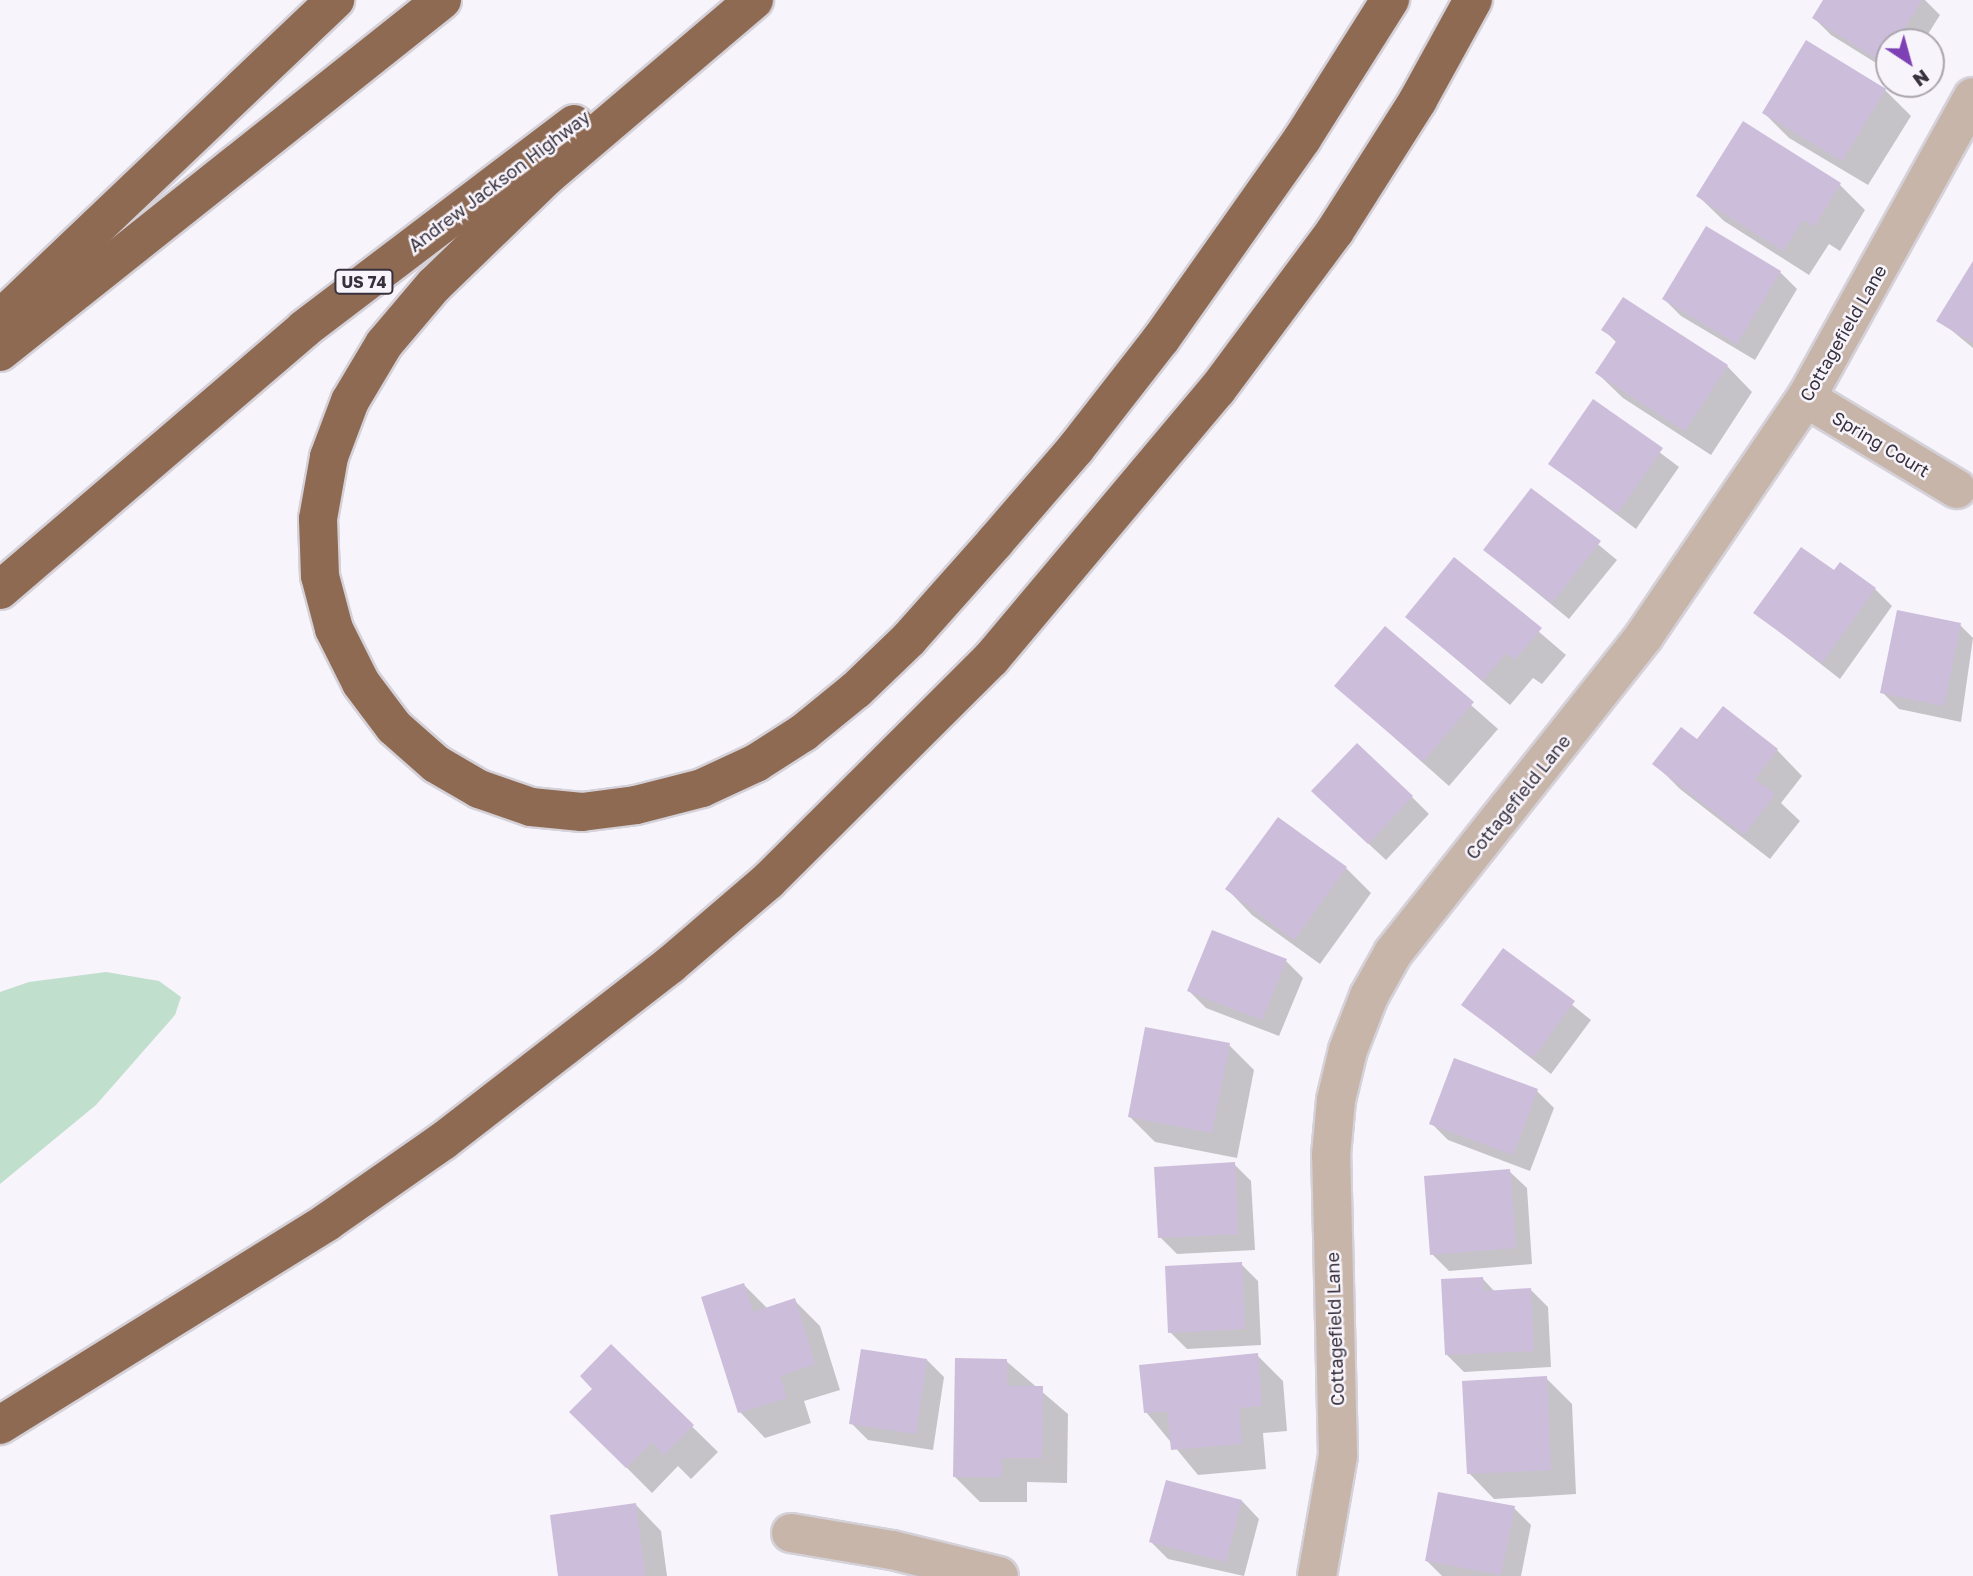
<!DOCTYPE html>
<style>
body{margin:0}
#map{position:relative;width:1973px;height:1576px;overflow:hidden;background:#f8f4fb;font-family:"Golos Text",sans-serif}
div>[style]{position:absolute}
.green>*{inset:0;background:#c0dfcc}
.shadow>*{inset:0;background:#0003}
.building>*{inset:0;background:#ccbddb}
.roads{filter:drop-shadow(2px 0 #d5d1d9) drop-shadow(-2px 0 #d5d1d9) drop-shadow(0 2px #d5d1d9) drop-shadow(0 -2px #d5d1d9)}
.minor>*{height:38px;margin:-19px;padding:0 19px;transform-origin:19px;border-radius:19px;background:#c7b5aa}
.highway>*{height:38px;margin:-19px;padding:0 19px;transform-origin:19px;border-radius:19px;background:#8f6a53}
span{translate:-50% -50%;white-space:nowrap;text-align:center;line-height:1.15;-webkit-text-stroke:5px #f8f4fb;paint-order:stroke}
.shield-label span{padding:2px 5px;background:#f8f4fb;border:2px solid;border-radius:5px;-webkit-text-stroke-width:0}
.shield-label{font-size:16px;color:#37313d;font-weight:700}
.street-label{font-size:18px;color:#37313d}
.north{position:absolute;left:1875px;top:28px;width:70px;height:70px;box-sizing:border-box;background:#f8f4fb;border:2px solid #aba6af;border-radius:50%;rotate:144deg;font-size:19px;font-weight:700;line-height:28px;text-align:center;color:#37313d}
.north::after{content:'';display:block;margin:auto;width:24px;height:32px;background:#7d40b5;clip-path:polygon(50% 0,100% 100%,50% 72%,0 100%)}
</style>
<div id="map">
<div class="green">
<i style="clip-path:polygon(106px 972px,159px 981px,181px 997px,175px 1015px,96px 1105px,0 1184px,0 992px,29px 982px)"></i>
</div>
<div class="shadow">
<i style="clip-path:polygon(1825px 0,1925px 0,1940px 15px,1923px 42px,1889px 42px,1889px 71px,1831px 35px,1814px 18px)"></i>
<i style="clip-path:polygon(1806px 42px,1885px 90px,1911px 116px,1868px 185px,1789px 138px,1764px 113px)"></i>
<i style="clip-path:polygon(1840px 185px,1865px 210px,1840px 251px,1829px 244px,1809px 275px,1724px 221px,1698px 196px)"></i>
<i style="clip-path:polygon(1973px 265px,1973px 348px,1939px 320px)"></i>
<i style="clip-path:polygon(1780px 272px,1797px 289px,1755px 360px,1681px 316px,1664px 299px)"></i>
<i style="clip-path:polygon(1603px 329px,1727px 366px,1752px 392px,1711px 455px,1623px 398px,1597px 373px,1617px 343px)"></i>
<i style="clip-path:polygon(1593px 402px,1679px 467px,1636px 529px,1550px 464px)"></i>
<i style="clip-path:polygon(1532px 490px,1617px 560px,1569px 619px,1485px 550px)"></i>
<i style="clip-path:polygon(1454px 559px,1566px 655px,1542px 684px,1533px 678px,1510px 705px,1407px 617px)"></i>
<i style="clip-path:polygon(1834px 573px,1875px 589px,1892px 606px,1840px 679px,1755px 613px)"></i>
<i style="clip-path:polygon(1960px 625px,1973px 638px,1961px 722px,1899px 709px,1882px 692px)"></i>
<i style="clip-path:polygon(1385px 629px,1498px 729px,1449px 786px,1336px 686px)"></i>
<i style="clip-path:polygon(1697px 742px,1777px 750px,1802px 776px,1781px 803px,1800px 821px,1770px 859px,1680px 789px,1655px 764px)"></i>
<i style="clip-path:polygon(1412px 797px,1429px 814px,1386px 860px,1330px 808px)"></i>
<i style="clip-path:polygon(1346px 868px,1371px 893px,1320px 964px,1252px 915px,1227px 889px)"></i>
<i style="clip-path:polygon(1504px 950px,1591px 1020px,1551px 1074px,1463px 1005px)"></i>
<i style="clip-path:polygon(1286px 961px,1303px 978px,1279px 1036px,1206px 1008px,1189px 991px)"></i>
<i style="clip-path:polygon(1229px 1045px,1254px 1070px,1237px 1158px,1155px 1142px,1130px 1117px)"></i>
<i style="clip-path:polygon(1537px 1091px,1554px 1108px,1530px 1171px,1448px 1140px,1431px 1123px)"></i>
<i style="clip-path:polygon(1234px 1164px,1251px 1181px,1255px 1250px,1177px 1254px,1160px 1237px)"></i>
<i style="clip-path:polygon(1509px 1171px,1527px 1188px,1532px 1264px,1449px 1271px,1432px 1254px)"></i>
<i style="clip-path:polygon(1241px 1264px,1258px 1281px,1261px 1345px,1187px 1349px,1170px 1332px)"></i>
<i style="clip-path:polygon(1483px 1279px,1495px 1292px,1531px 1290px,1548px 1307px,1551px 1367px,1464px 1372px,1447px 1355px)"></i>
<i style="clip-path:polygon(744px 1285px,768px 1309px,794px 1300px,820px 1326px,840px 1390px,804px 1401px,811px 1423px,765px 1438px,740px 1412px)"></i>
<i style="clip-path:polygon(611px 1347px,718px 1452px,691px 1479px,678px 1466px,652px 1493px,571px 1412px,595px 1389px)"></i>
<i style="clip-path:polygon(1257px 1355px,1283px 1381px,1287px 1431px,1263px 1433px,1266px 1469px,1198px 1475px,1146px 1412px)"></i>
<i style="clip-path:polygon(927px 1360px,944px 1377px,933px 1450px,868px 1440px,851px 1423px)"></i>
<i style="clip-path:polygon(1006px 1361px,1068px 1414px,1067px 1483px,1027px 1482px,1027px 1502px,980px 1502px,954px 1476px)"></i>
<i style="clip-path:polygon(1546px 1378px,1572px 1404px,1576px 1494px,1494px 1499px,1469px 1473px)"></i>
<i style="clip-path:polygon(1242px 1501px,1259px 1519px,1244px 1576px,1168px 1559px,1151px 1542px)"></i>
<i style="clip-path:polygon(636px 1505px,661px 1531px,667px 1576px,560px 1576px)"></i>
<i style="clip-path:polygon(1514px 1508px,1531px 1525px,1521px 1576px,1442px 1576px,1426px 1560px)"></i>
</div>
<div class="building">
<i style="clip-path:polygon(1823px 0,1922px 0,1896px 42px,1889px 42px,1883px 63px,1812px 18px)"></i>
<i style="clip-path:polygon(1806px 40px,1886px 89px,1842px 161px,1762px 113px)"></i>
<i style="clip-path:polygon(1743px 121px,1841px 183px,1814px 227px,1803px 220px,1783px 251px,1696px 196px)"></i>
<i style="clip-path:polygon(1706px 226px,1781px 271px,1737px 344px,1662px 299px)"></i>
<i style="clip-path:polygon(1973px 261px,1973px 343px,1936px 321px)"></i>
<i style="clip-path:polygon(1623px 297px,1728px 365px,1685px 431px,1595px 373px,1617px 340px,1601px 330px)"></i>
<i style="clip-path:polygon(1593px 399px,1663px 448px,1618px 513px,1548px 464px)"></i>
<i style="clip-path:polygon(1531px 488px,1601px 541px,1552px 603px,1483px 550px)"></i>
<i style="clip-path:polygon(1801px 547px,1834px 570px,1840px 562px,1876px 588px,1822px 663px,1753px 613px)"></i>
<i style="clip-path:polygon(1454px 557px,1542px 628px,1515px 660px,1506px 653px,1483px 681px,1405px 617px)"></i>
<i style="clip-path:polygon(1897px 610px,1961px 623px,1944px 706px,1880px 693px)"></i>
<i style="clip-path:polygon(1385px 626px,1474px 702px,1423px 762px,1334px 686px)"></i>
<i style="clip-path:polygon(1723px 706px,1778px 749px,1755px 779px,1775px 794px,1744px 835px,1652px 764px,1681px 727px,1697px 739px)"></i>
<i style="clip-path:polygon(1357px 743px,1413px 796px,1368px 844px,1311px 791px)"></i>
<i style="clip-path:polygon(1278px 817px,1347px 867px,1294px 940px,1225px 889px)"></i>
<i style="clip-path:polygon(1212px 930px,1287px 959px,1262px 1020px,1187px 991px)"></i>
<i style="clip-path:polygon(1503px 948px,1575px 1001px,1533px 1058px,1461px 1005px)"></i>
<i style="clip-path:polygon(1145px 1027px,1230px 1043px,1212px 1133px,1128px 1117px)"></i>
<i style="clip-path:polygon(1454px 1058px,1538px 1089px,1513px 1155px,1429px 1124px)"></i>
<i style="clip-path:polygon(1235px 1162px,1238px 1234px,1158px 1238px,1154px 1167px)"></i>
<i style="clip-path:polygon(1510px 1169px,1516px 1248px,1430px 1255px,1424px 1176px)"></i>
<i style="clip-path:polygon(1242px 1262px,1245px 1329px,1168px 1333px,1165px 1266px)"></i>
<i style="clip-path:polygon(1483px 1277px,1484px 1291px,1531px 1288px,1534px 1351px,1445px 1355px,1441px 1279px)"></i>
<i style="clip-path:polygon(744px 1283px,753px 1312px,795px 1298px,815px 1364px,780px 1376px,787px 1398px,738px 1413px,701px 1297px)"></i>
<i style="clip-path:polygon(611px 1344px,694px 1425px,664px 1455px,652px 1442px,626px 1468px,569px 1412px,592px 1389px,580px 1376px)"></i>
<i style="clip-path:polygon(861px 1349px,927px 1359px,916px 1434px,849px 1424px)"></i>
<i style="clip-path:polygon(1258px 1353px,1262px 1406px,1239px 1408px,1242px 1444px,1171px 1450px,1167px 1411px,1144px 1413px,1139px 1365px)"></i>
<i style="clip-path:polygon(955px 1358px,1007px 1359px,1007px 1386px,1043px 1386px,1042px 1458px,1002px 1458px,1002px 1477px,953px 1477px)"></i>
<i style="clip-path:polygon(1547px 1376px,1551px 1470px,1467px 1474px,1462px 1381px)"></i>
<i style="clip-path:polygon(1166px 1480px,1242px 1500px,1226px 1562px,1149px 1542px)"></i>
<i style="clip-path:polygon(1438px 1492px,1515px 1506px,1501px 1575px,1425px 1561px)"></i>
<i style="clip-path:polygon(636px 1503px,645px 1576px,558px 1576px,550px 1515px)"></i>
</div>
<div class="roads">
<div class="minor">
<i style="left:1806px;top:398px;width:176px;rotate:31.1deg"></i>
<i style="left:791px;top:1533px;width:102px;rotate:9.6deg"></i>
<i style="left:892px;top:1550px;width:110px;rotate:13.7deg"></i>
<i style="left:1317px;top:1576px;width:122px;rotate:-80.1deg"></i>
<i style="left:1338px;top:1456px;width:301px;rotate:-91.3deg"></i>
<i style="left:1331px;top:1155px;width:55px;rotate:-84.8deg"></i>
<i style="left:1336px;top:1100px;width:51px;rotate:-76.5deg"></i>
<i style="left:1348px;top:1050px;width:58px;rotate:-68.7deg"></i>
<i style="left:1369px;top:996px;width:49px;rotate:-60.8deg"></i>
<i style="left:1393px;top:953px;width:404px;rotate:-51.6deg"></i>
<i style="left:1644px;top:636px;width:288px;rotate:-55.8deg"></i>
<i style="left:1806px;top:398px;width:344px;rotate:-61deg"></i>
</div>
<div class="highway">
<i style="left:754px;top:0;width:272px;rotate:139.6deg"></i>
<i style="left:547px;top:176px;width:157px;rotate:136deg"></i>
<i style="left:434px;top:285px;width:77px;rotate:130.3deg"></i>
<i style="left:384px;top:344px;width:66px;rotate:120.8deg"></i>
<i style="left:350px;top:401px;width:60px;rotate:110.6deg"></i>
<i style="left:329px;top:457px;width:63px;rotate:100.1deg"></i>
<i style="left:318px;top:519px;width:57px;rotate:88deg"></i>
<i style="left:320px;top:576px;width:55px;rotate:75.2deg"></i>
<i style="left:334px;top:629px;width:60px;rotate:63.4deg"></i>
<i style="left:361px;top:683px;width:55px;rotate:53.1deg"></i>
<i style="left:394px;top:727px;width:56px;rotate:41.4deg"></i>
<i style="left:436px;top:764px;width:50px;rotate:30.2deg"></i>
<i style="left:479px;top:789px;width:55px;rotate:19.1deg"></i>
<i style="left:531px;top:807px;width:51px;rotate:5.6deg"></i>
<i style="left:582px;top:812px;width:54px;rotate:-7.4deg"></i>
<i style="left:636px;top:805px;width:68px;rotate:-14.4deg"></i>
<i style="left:702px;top:788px;width:60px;rotate:-24.8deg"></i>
<i style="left:756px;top:763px;width:56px;rotate:-32.6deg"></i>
<i style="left:803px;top:733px;width:68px;rotate:-39.1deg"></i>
<i style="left:856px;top:690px;width:74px;rotate:-43.9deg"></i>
<i style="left:909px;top:639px;width:130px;rotate:-48.4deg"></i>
<i style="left:995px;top:542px;width:124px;rotate:-49.2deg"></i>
<i style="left:1076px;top:448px;width:138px;rotate:-52.1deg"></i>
<i style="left:1161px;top:339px;width:245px;rotate:-54.8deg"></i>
<i style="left:1302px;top:139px;width:165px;rotate:-57.7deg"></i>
<i style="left:0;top:319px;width:463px;rotate:-43.6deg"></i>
<i style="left:0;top:352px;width:565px;rotate:-38.53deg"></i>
<i style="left:0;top:590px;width:401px;rotate:-40.6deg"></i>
<i style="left:304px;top:329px;width:339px;rotate:-37.2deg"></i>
<i style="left:0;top:1425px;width:385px;rotate:-31.8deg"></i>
<i style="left:327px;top:1222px;width:141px;rotate:-34.9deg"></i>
<i style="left:443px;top:1141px;width:287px;rotate:-37.8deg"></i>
<i style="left:670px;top:965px;width:129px;rotate:-40.6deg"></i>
<i style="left:768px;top:881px;width:315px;rotate:-44.9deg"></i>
<i style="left:991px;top:659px;width:351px;rotate:-50deg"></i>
<i style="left:1217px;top:390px;width:198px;rotate:-53.4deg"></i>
<i style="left:1335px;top:231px;width:155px;rotate:-57.6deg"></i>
<i style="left:1418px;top:100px;width:114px;rotate:-61.2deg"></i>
</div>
</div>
<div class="shield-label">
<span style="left:364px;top:282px">US 74</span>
</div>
<div class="street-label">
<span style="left:499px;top:181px;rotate:-37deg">Andrew Jackson Highway</span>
<span style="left:1843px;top:333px;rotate:-60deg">Cottagefield Lane</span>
<span style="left:1881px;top:444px;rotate:31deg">Spring Court</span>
<span style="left:1518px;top:797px;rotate:-51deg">Cottagefield Lane</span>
<span style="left:1335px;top:1329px;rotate:-92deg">Cottagefield Lane</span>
</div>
<div class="north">N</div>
</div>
